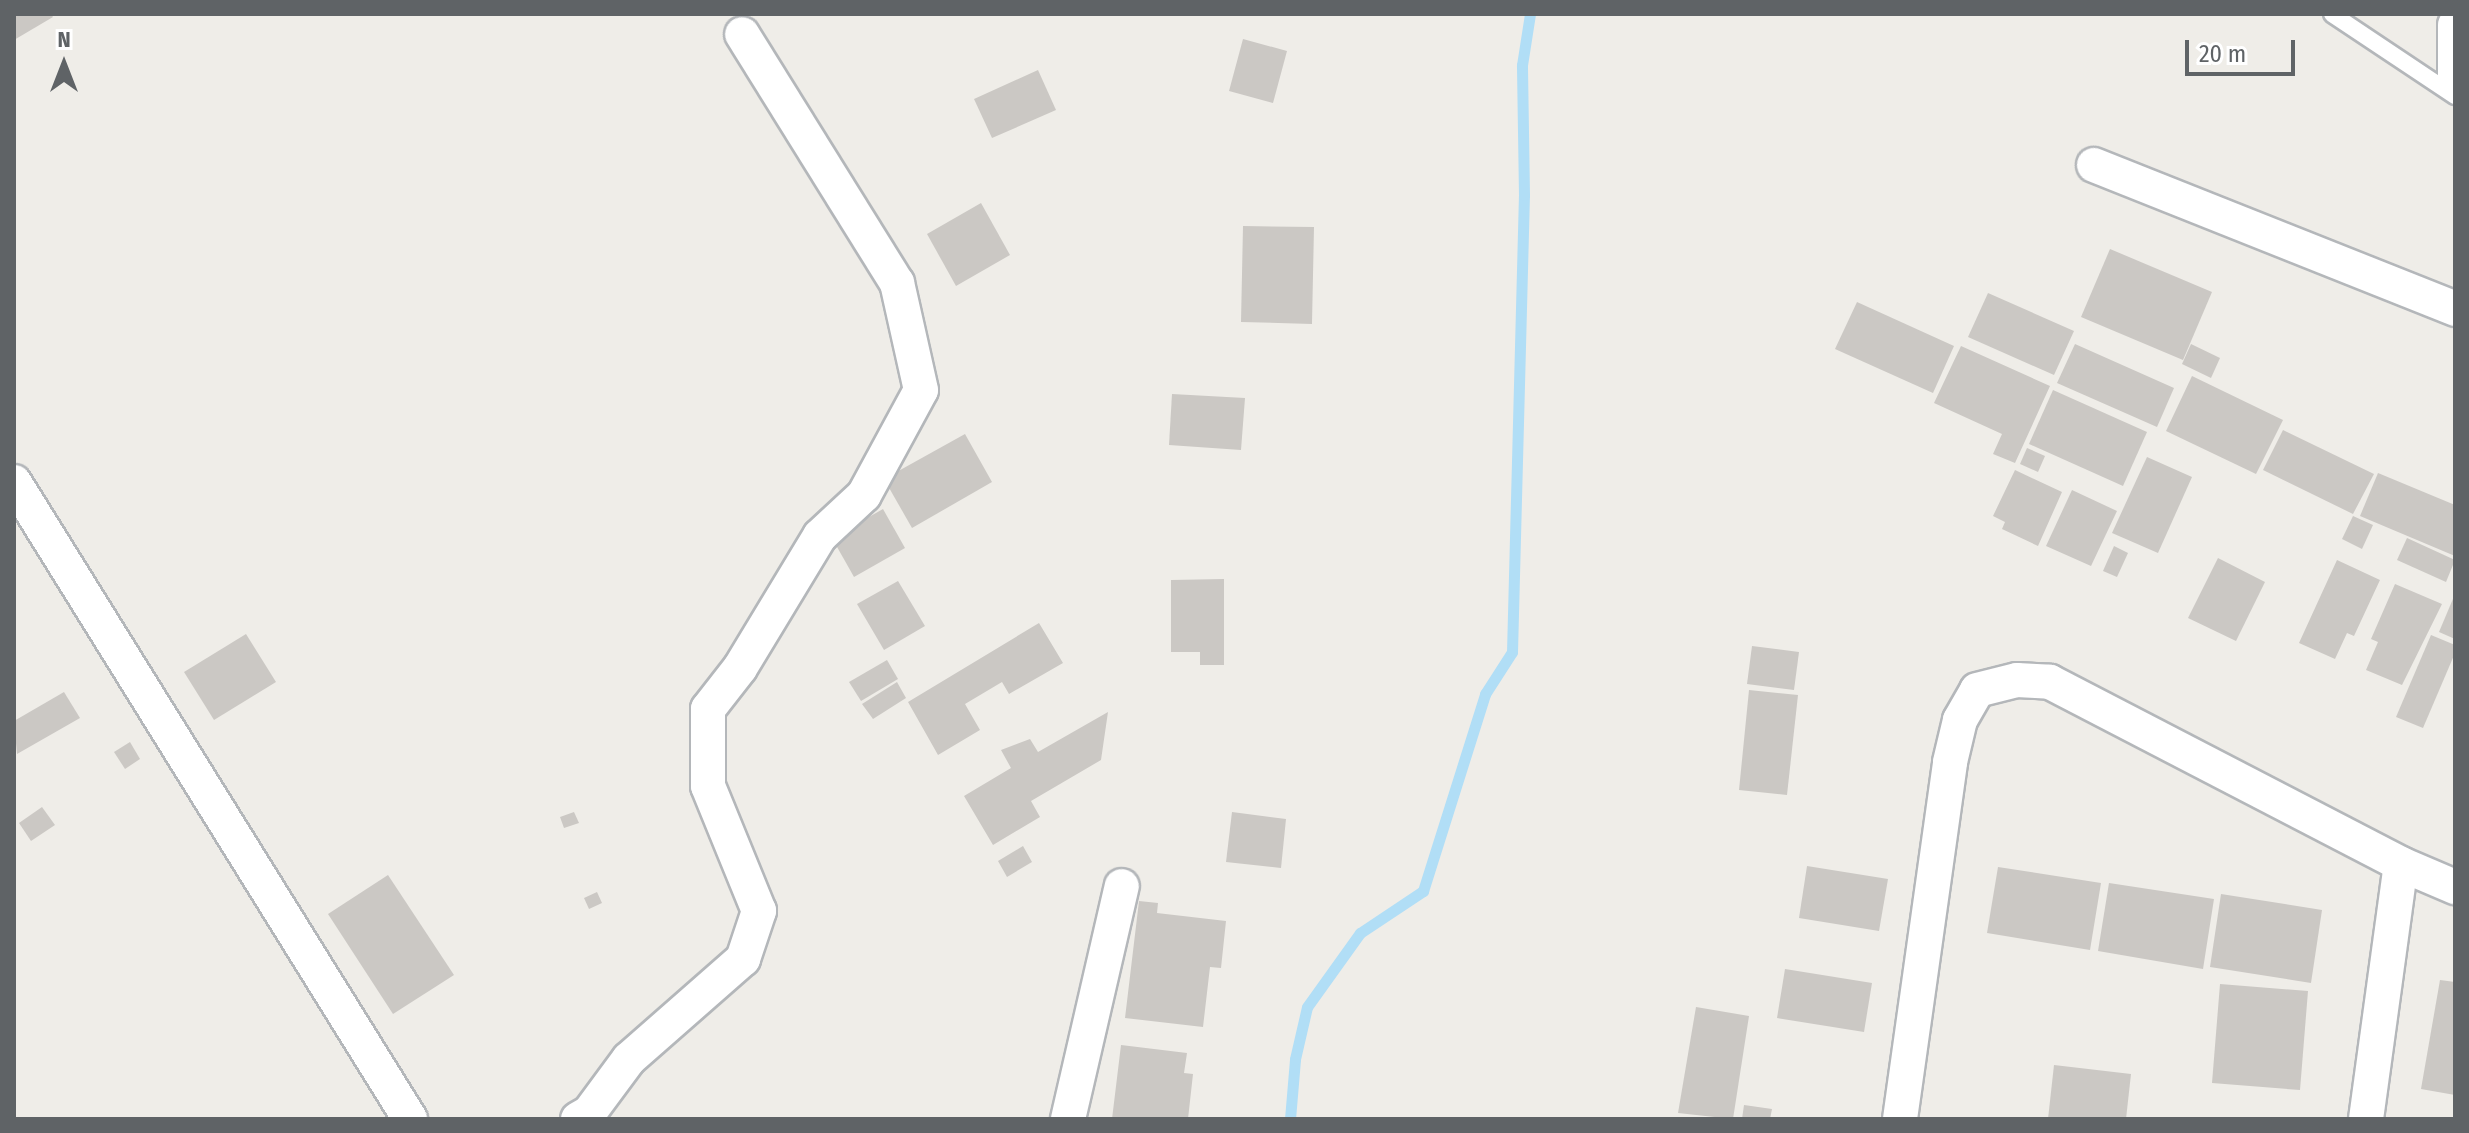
<!DOCTYPE html>
<style>
body{margin:0}
#map{position:relative;width:2469px;height:1133px;overflow:hidden;background:#efede8;font-family:"Fira Sans Condensed",sans-serif}
div>[style]{position:absolute}
.stream>*{height:11px;margin:-5.5px;padding:0 5.5px;transform-origin:5.5px;border-radius:5.5px;background:#b1def6}
.building>*{inset:0;background:#cbc8c4}
.roads{filter:drop-shadow(2px 0 #b4b7ba) drop-shadow(-2px 0 #b4b7ba) drop-shadow(0 2px #b4b7ba) drop-shadow(0 -2px #b4b7ba)}
.lane>*{height:16px;margin:-8px;padding:0 8px;transform-origin:8px;border-radius:8px;background:#fff}
.street>*{height:34px;margin:-17px;padding:0 17px;transform-origin:17px;border-radius:17px;background:#fff}
span{translate:-50% -50%;white-space:nowrap;text-align:center;line-height:1.15;-webkit-text-stroke:7px #fff;paint-order:stroke}
.frame{position:absolute;inset:0;border:16px solid #5f6366;pointer-events:none}
.north{position:absolute;left:24px;top:24px;width:80px;height:80px;-webkit-text-stroke:6px #fff;paint-order:stroke;rotate:0deg;font-size:22px;font-weight:700;line-height:32px;text-align:center;color:#5f6366}
.north::after{content:'';display:block;margin:auto;width:28px;height:36px;background:#5f6366;clip-path:polygon(50% 0,100% 100%,50% 72%,0 100%)}
.scale{position:absolute;left:2185px;top:40px;width:110px;height:36px;box-sizing:border-box;border:4px solid #5f6366;border-top:0;padding-left:10px;font-size:24px;line-height:28px;white-space:nowrap;color:#5f6366;-webkit-text-stroke:6px #fff;paint-order:stroke}
</style>
<div id="map">
<div class="stream">
<i style="left:1290px;top:1119px;width:60px;rotate:-85.2deg"></i>
<i style="left:1295px;top:1059px;width:53px;rotate:-77deg"></i>
<i style="left:1307px;top:1007px;width:91px;rotate:-54.4deg"></i>
<i style="left:1360px;top:933px;width:76px;rotate:-33.7deg"></i>
<i style="left:1423px;top:891px;width:207px;rotate:-72.5deg"></i>
<i style="left:1485px;top:694px;width:50px;rotate:-57.3deg"></i>
<i style="left:1512px;top:652px;width:457px;rotate:-88.5deg"></i>
<i style="left:1524px;top:195px;width:130px;rotate:-90.9deg"></i>
<i style="left:1522px;top:65px;width:52px;rotate:-81.1deg"></i>
</div>
<div class="building">
<i style="clip-path:polygon(14px 14px,51px 14px,53px 17px,14px 40px)"></i>
<i style="clip-path:polygon(1243px 39px,1287px 51px,1273px 103px,1229px 91px)"></i>
<i style="clip-path:polygon(1038px 70px,1056px 110px,992px 138px,974px 99px)"></i>
<i style="clip-path:polygon(981px 203px,1010px 255px,956px 286px,927px 234px)"></i>
<i style="clip-path:polygon(1243px 226px,1314px 227px,1312px 324px,1241px 322px)"></i>
<i style="clip-path:polygon(2110px 249px,2212px 292px,2183px 360px,2081px 317px)"></i>
<i style="clip-path:polygon(1988px 293px,2074px 331px,2054px 375px,1968px 337px)"></i>
<i style="clip-path:polygon(1857px 302px,1954px 346px,1933px 393px,1835px 349px)"></i>
<i style="clip-path:polygon(2075px 344px,2174px 388px,2157px 427px,2057px 383px)"></i>
<i style="clip-path:polygon(2191px 344px,2220px 358px,2211px 378px,2182px 364px)"></i>
<i style="clip-path:polygon(1961px 346px,2050px 386px,2015px 463px,1993px 454px,2002px 434px,1934px 403px)"></i>
<i style="clip-path:polygon(2192px 376px,2283px 420px,2256px 474px,2166px 431px)"></i>
<i style="clip-path:polygon(2053px 390px,2147px 432px,2123px 486px,2029px 444px)"></i>
<i style="clip-path:polygon(1172px 394px,1245px 398px,1241px 450px,1169px 445px)"></i>
<i style="clip-path:polygon(2283px 430px,2374px 474px,2353px 514px,2263px 470px)"></i>
<i style="clip-path:polygon(965px 434px,992px 482px,912px 528px,884px 479px)"></i>
<i style="clip-path:polygon(2027px 448px,2045px 456px,2038px 472px,2020px 464px)"></i>
<i style="clip-path:polygon(2147px 457px,2192px 477px,2158px 553px,2112px 533px)"></i>
<i style="clip-path:polygon(2015px 470px,2062px 492px,2038px 546px,2002px 529px,2005px 522px,1993px 516px)"></i>
<i style="clip-path:polygon(2378px 473px,2455px 505px,2455px 556px,2360px 516px)"></i>
<i style="clip-path:polygon(2072px 490px,2117px 511px,2091px 566px,2046px 546px)"></i>
<i style="clip-path:polygon(883px 509px,905px 548px,854px 577px,832px 538px)"></i>
<i style="clip-path:polygon(2353px 516px,2373px 525px,2362px 549px,2342px 539px)"></i>
<i style="clip-path:polygon(2407px 538px,2455px 560px,2446px 582px,2397px 560px)"></i>
<i style="clip-path:polygon(2114px 546px,2128px 553px,2117px 577px,2103px 571px)"></i>
<i style="clip-path:polygon(2218px 558px,2265px 582px,2236px 641px,2188px 618px)"></i>
<i style="clip-path:polygon(2337px 560px,2380px 580px,2354px 636px,2347px 633px,2335px 659px,2299px 643px)"></i>
<i style="clip-path:polygon(1224px 579px,1224px 665px,1200px 665px,1200px 652px,1171px 652px,1171px 580px)"></i>
<i style="clip-path:polygon(898px 581px,925px 626px,884px 650px,857px 604px)"></i>
<i style="clip-path:polygon(2395px 584px,2442px 604px,2402px 685px,2366px 670px,2378px 642px,2371px 639px)"></i>
<i style="clip-path:polygon(2455px 594px,2455px 639px,2439px 632px)"></i>
<i style="clip-path:polygon(1039px 623px,1063px 663px,1009px 694px,1002px 682px,965px 704px,980px 730px,938px 755px,908px 702px)"></i>
<i style="clip-path:polygon(246px 634px,276px 682px,214px 720px,184px 672px)"></i>
<i style="clip-path:polygon(2431px 635px,2455px 645px,2455px 653px,2423px 728px,2396px 717px)"></i>
<i style="clip-path:polygon(1752px 646px,1799px 652px,1794px 690px,1747px 684px)"></i>
<i style="clip-path:polygon(887px 660px,898px 679px,861px 701px,849px 682px)"></i>
<i style="clip-path:polygon(897px 682px,906px 698px,873px 719px,862px 704px)"></i>
<i style="clip-path:polygon(1749px 690px,1798px 695px,1787px 795px,1739px 790px)"></i>
<i style="clip-path:polygon(64px 692px,80px 718px,17px 754px,14px 721px)"></i>
<i style="clip-path:polygon(1108px 712px,1101px 760px,1031px 801px,1040px 817px,993px 845px,964px 796px,1011px 768px,1001px 750px,1030px 739px,1038px 752px)"></i>
<i style="clip-path:polygon(130px 742px,140px 759px,125px 769px,114px 752px)"></i>
<i style="clip-path:polygon(42px 807px,55px 825px,31px 841px,19px 823px)"></i>
<i style="clip-path:polygon(574px 812px,579px 823px,564px 828px,560px 817px)"></i>
<i style="clip-path:polygon(1232px 812px,1286px 819px,1281px 868px,1226px 862px)"></i>
<i style="clip-path:polygon(1023px 846px,1032px 862px,1007px 877px,998px 861px)"></i>
<i style="clip-path:polygon(1807px 866px,1888px 879px,1879px 931px,1799px 918px)"></i>
<i style="clip-path:polygon(1998px 867px,2101px 883px,2090px 950px,1987px 933px)"></i>
<i style="clip-path:polygon(388px 875px,454px 975px,393px 1014px,328px 914px)"></i>
<i style="clip-path:polygon(2109px 883px,2214px 899px,2203px 969px,2098px 951px)"></i>
<i style="clip-path:polygon(597px 892px,602px 903px,589px 909px,584px 898px)"></i>
<i style="clip-path:polygon(2221px 894px,2322px 910px,2311px 983px,2210px 967px)"></i>
<i style="clip-path:polygon(1139px 901px,1158px 903px,1157px 913px,1226px 921px,1221px 968px,1210px 967px,1203px 1027px,1125px 1018px)"></i>
<i style="clip-path:polygon(1785px 969px,1872px 983px,1864px 1032px,1777px 1018px)"></i>
<i style="clip-path:polygon(2440px 980px,2455px 982px,2455px 1095px,2421px 1089px)"></i>
<i style="clip-path:polygon(2220px 984px,2308px 991px,2300px 1090px,2212px 1083px)"></i>
<i style="clip-path:polygon(1696px 1007px,1749px 1016px,1733px 1119px,1678px 1113px)"></i>
<i style="clip-path:polygon(1121px 1045px,1187px 1053px,1184px 1073px,1193px 1074px,1188px 1119px,1112px 1119px)"></i>
<i style="clip-path:polygon(2054px 1065px,2131px 1074px,2126px 1119px,2048px 1119px)"></i>
<i style="clip-path:polygon(1744px 1105px,1772px 1109px,1770px 1119px,1742px 1119px)"></i>
</div>
<div class="roads">
<div class="lane">
<i style="left:2332px;top:14px;width:148px;rotate:33.7deg"></i>
</div>
<div class="street">
<i style="left:2455px;top:25px;width:56px;rotate:90deg"></i>
<i style="left:2094px;top:165px;width:389px;rotate:21.7deg"></i>
<i style="left:14px;top:482px;width:750px;rotate:58.13deg"></i>
<i style="left:578px;top:1119px;width:13px;rotate:-29deg"></i>
<i style="left:589px;top:1113px;width:67px;rotate:-53.5deg"></i>
<i style="left:629px;top:1059px;width:152px;rotate:-41.3deg"></i>
<i style="left:743px;top:959px;width:51px;rotate:-71.6deg"></i>
<i style="left:759px;top:911px;width:135px;rotate:-112.2deg"></i>
<i style="left:708px;top:786px;width:77px;rotate:-90deg"></i>
<i style="left:708px;top:709px;width:52px;rotate:-52deg"></i>
<i style="left:740px;top:668px;width:154px;rotate:-58.8deg"></i>
<i style="left:820px;top:536px;width:60px;rotate:-43deg"></i>
<i style="left:864px;top:495px;width:119px;rotate:-61.5deg"></i>
<i style="left:921px;top:390px;width:110px;rotate:-102.6deg"></i>
<i style="left:897px;top:283px;width:293px;rotate:-121.9deg"></i>
<i style="left:1068px;top:1119px;width:239px;rotate:-77deg"></i>
<i style="left:1900px;top:1119px;width:360px;rotate:-82deg"></i>
<i style="left:1950px;top:762px;width:43px;rotate:-76.6deg"></i>
<i style="left:1960px;top:720px;width:34px;rotate:-60deg"></i>
<i style="left:1977px;top:690px;width:41px;rotate:-14deg"></i>
<i style="left:2017px;top:680px;width:33px;rotate:3deg"></i>
<i style="left:2050px;top:682px;width:395px;rotate:27.4deg"></i>
<i style="left:2401px;top:864px;width:59px;rotate:23.1deg"></i>
<i style="left:2366px;top:1119px;width:257px;rotate:-82.2deg"></i>
</div>
</div>
<div class="frame"></div>
<div class="north">N</div>
<div class="scale">20 m</div>
</div>
